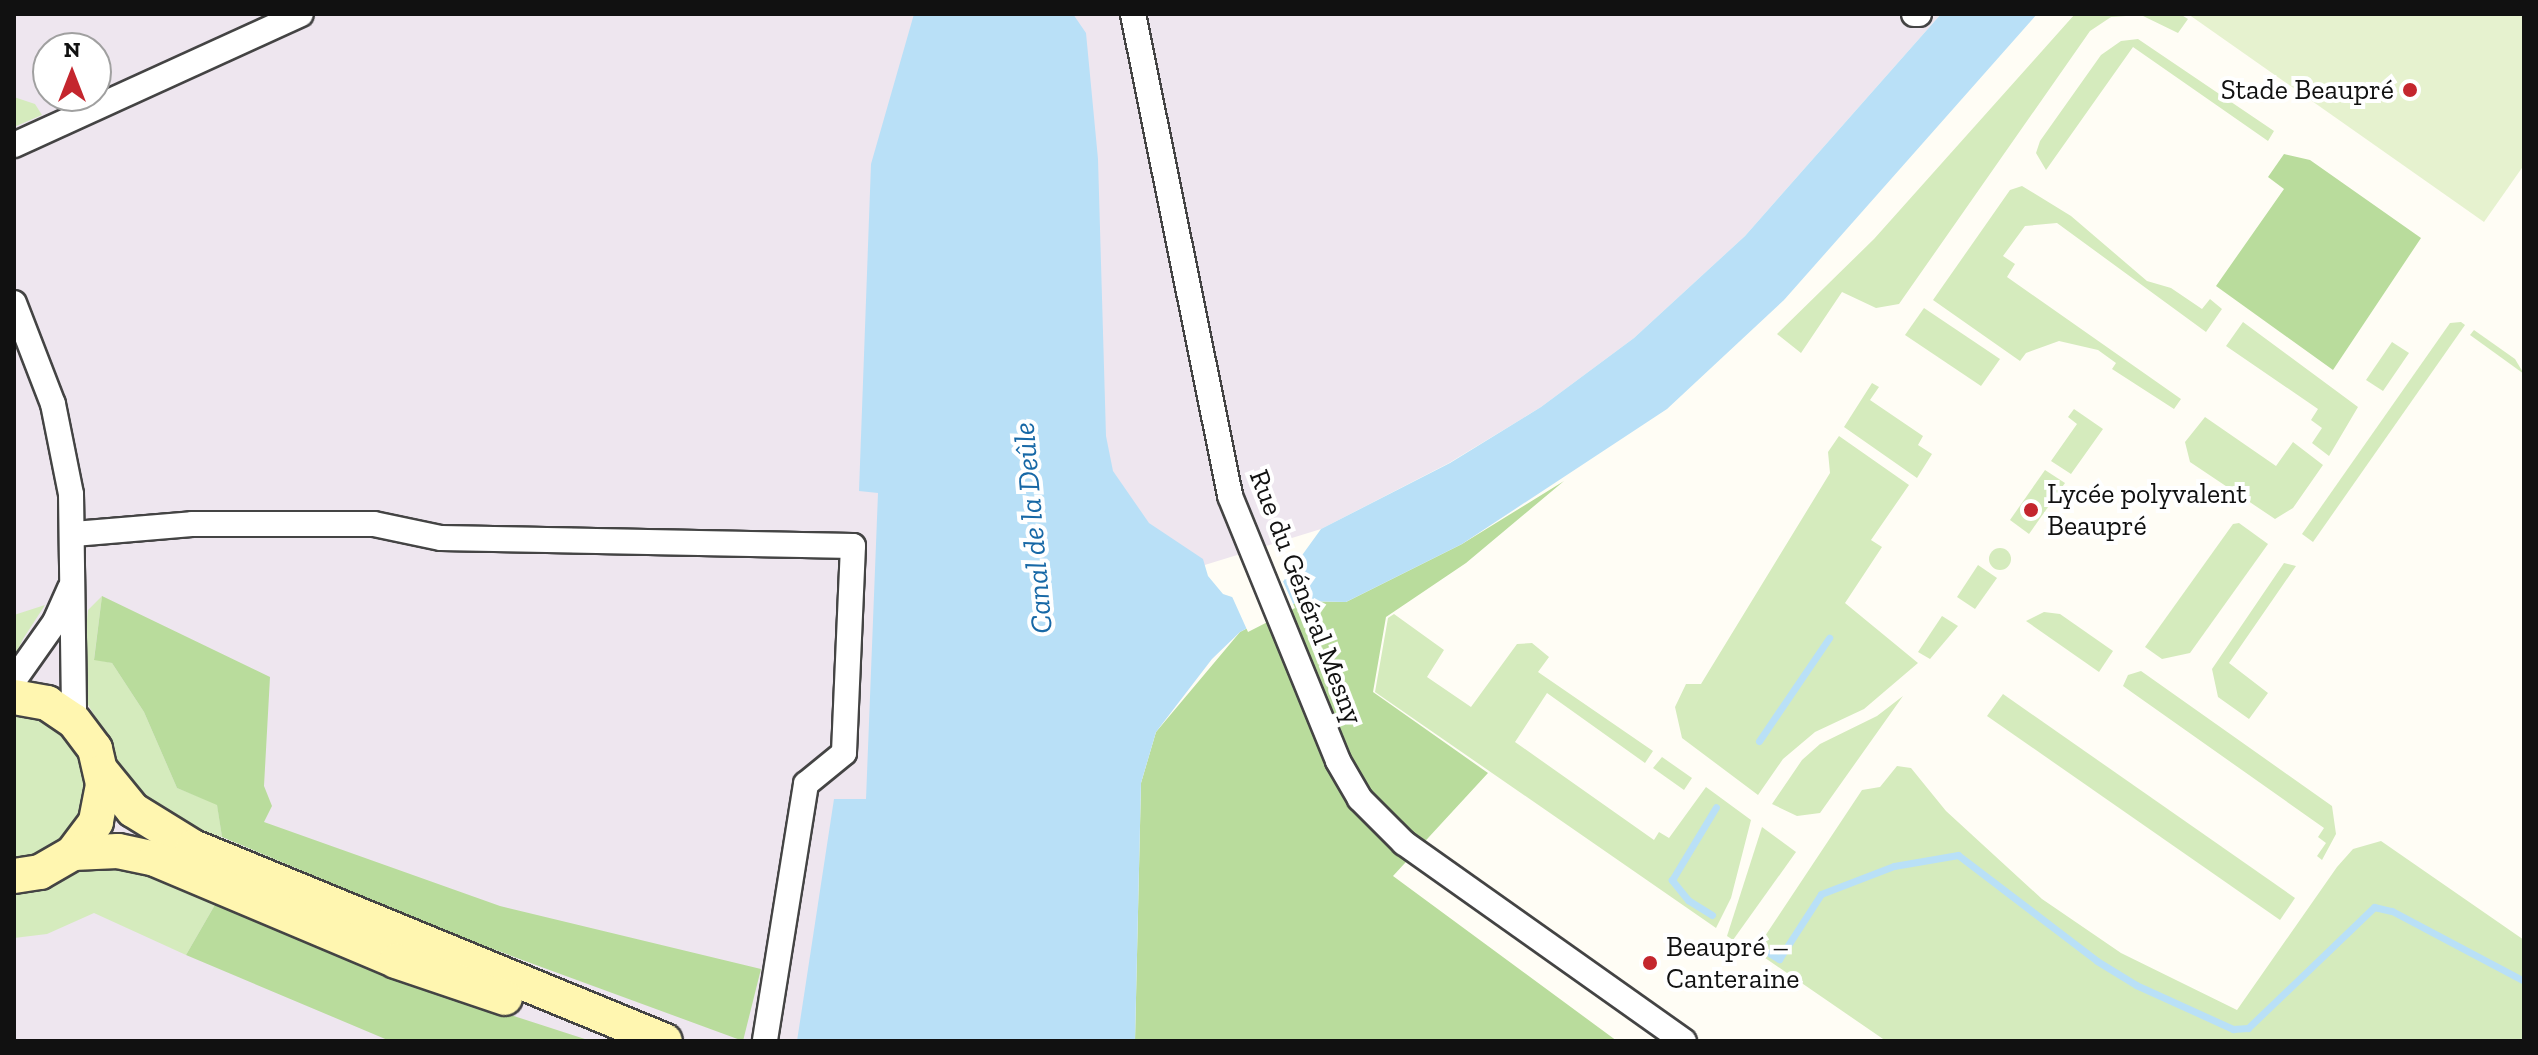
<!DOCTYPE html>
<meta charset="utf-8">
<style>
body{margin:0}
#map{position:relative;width:2538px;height:1055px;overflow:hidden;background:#fffdf5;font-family:"Zilla Slab",serif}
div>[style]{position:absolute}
.industrial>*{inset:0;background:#eee6ef}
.green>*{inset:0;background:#d5ebbd}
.round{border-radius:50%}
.forest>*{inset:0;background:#b9dc9c}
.pitch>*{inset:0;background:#e6f2cf}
.water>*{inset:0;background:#b9e0f7}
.pier>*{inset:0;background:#fffdf5}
.stream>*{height:7px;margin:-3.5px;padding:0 3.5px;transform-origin:3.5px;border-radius:3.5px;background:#b9e0f7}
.roads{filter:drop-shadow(2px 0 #444) drop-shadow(-2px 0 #444) drop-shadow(0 2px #444) drop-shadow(0 -2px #444)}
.minor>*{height:24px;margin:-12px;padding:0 12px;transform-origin:12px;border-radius:12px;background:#fff}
.secondary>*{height:34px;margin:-17px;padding:0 17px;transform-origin:17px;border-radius:17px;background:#fff6b0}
.dots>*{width:22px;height:22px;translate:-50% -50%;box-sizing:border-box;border:4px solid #fff;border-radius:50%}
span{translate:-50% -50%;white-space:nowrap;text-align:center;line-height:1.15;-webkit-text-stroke:8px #fff;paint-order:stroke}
.poi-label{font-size:28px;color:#111}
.right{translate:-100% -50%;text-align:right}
.left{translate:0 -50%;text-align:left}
.street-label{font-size:28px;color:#111}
.water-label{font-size:30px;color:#1768a6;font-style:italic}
.frame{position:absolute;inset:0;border:16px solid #111;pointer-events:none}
.north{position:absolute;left:32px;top:32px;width:80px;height:80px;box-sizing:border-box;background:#fff;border:2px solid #a0a0a0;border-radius:50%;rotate:0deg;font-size:22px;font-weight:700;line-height:32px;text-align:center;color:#111}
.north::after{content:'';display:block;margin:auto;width:28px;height:36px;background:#c4262e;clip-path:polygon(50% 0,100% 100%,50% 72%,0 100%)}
</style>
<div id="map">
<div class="industrial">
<i style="clip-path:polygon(evenodd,14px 14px,1941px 14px,1745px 236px,1634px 338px,1541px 407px,1449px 463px,1321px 529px,1114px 593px,802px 1041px,14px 1041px,14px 14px,48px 48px,96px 48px,96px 96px,48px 96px,48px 48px)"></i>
</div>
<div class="green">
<i style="clip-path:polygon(2075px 14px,2180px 14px,2188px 19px,2178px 33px,2141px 15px,2111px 17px,2090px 31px,1899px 304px,1876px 308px,1842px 292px,1801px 353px,1777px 334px,1874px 239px)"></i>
<i style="clip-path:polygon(2138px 39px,2274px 131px,2268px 141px,2133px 47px,2046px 170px,2036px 153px,2040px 141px,2101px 55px,2121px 41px)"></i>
<i style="clip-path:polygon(14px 97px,35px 104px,42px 115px,14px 127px)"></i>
<i style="clip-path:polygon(2022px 186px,2071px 216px,2147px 281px,2171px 288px,2202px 309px,2210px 299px,2222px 309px,2206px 332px,2057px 223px,2025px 226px,2003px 256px,2015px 264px,2007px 277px,2181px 399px,2174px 409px,2112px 369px,2116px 363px,2098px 350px,2059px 341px,2026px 353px,2020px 361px,1933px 300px,2010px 190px)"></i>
<i style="clip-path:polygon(1924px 308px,2000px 359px,1981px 386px,1905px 335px)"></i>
<i style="clip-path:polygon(2243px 322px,2358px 407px,2329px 456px,2312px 443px,2322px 428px,2311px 420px,2318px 409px,2226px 346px)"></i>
<i style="clip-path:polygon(2461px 322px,2465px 325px,2313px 542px,2302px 534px,2450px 323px)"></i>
<i style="clip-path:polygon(2474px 330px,2515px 359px,2524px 374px,2470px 335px)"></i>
<i style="clip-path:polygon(2392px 342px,2409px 353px,2383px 391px,2366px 380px)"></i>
<i style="clip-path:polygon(1872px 383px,1879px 387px,1870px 400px,1923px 436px,1918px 445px,1932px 454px,1917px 478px,1844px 427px)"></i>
<i style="clip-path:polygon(2074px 409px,2103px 429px,2071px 474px,2051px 461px,2077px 424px,2068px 417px)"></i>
<i style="clip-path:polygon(2205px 417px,2276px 466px,2293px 442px,2323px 465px,2293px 508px,2275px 519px,2190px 462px,2185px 442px)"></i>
<i style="clip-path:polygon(1839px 436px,1909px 485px,1871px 540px,1882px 547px,1845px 603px,1918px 663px,1864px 709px,1815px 732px,1783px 759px,1758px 795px,1682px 738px,1675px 707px,1686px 684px,1701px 684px,1830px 473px,1828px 452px)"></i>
<i style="clip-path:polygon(2045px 470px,2065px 483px,2029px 534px,2010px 520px)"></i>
<i style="clip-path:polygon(2239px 523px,2268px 544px,2190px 653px,2162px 659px,2145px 647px,2233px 524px)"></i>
<i class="round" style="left:1989px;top:548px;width:22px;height:22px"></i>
<i style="clip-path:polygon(2284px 563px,2296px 566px,2229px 663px,2268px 693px,2249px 719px,2218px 697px,2212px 669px)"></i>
<i style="clip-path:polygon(1978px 565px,1997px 578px,1975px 609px,1957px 597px)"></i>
<i style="clip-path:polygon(102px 596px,94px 659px,112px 663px,144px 712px,177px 788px,217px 804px,222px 837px,211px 838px,131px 795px,115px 770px,104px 732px,80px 691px,88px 610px)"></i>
<i style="clip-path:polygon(45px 605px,23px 639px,14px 658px,14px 615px)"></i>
<i style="clip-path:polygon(2044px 612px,2060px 614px,2113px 651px,2099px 672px,2026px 621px)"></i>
<i style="clip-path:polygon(1394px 614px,1444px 650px,1427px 677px,1471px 707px,1517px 644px,1532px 643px,1549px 657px,1538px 672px,1653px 751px,1645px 763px,1547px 693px,1515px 742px,1654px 840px,1659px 832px,1669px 838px,1706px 787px,1751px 820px,1731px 898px,1716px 928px,1375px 692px,1388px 618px)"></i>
<i style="clip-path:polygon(1942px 616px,1958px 626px,1930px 659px,1918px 652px)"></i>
<i style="clip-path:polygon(2141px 671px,2332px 806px,2336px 834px,2322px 860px,2317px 856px,2326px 843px,2318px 837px,2324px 828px,2123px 686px,2128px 675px)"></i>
<i style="clip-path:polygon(2003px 694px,2295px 898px,2280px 920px,1987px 716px)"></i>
<i style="clip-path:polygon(1903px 696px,1820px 813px,1797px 816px,1772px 804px,1802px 760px,1820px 744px,1877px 716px)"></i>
<i style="clip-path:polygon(14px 714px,34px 717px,62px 732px,81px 759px,87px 790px,82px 814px,64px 840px,44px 854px,14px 860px)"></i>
<i style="clip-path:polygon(1662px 757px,1692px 778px,1684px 790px,1653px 768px)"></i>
<i style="clip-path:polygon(1897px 766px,1911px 768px,1946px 811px,2042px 899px,2121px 953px,2237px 1010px,2337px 867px,2353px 849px,2381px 841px,2524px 940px,2524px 1041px,1886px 1041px,1755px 951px,1862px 790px,1880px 787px)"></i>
<i style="clip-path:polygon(1762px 827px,1796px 852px,1733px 940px,1727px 936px)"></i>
<i style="clip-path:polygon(105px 862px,144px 872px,216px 903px,186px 955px,94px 913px,47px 934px,14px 938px,16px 893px)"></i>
</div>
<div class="forest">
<i style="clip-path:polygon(2284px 154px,2310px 160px,2421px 238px,2333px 370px,2216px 286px,2284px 189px,2268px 177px)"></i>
<i style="clip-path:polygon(1564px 481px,1466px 563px,1386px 617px,1373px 692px,1488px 773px,1393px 876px,1617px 1041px,1135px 1041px,1141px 783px,1156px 732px,1240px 632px,1299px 601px,1346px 602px,1462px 544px)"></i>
<i style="clip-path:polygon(102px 596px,270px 677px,264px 786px,272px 806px,264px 822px,500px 906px,761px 969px,743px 1041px,460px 937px,222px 837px,217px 805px,177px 788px,144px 712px,112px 663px,94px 660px)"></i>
<i style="clip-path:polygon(216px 903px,381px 973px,591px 1041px,390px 1041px,186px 955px)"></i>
</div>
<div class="pitch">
<i style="clip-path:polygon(2188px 14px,2524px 14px,2524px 165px,2484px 222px)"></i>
</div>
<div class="water">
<i style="clip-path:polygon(914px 14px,1073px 14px,1086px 33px,1098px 159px,1106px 436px,1113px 471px,1149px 523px,1203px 559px,1208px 576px,1223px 594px,1238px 599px,1262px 597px,1282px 583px,1321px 529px,1450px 463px,1541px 407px,1634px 338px,1745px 236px,1941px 14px,2037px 14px,1784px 300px,1667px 409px,1462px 544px,1346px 602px,1299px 601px,1240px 632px,1212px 659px,1156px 732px,1141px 783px,1135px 1041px,797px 1041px,834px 799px,866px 799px,878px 493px,859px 491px,871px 164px)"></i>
</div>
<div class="pier">
<i style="clip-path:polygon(1281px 577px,1295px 608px,1248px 632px,1230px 592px,1260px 593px)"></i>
</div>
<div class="stream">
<i style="left:1759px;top:741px;width:125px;rotate:-55.8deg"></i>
<i style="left:1712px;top:915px;width:28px;rotate:-148deg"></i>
<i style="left:1688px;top:900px;width:26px;rotate:-129deg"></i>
<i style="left:1672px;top:880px;width:85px;rotate:-58.9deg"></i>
<i style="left:1769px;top:953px;width:12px;rotate:31deg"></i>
<i style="left:1779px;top:959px;width:77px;rotate:-57.1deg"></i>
<i style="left:1821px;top:894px;width:78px;rotate:-21deg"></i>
<i style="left:1894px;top:866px;width:65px;rotate:-9.8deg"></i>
<i style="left:1958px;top:855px;width:175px;rotate:37.3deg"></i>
<i style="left:2097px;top:961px;width:46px;rotate:31.6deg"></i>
<i style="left:2136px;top:985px;width:107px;rotate:24.4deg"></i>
<i style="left:2233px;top:1029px;width:15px;rotate:-4deg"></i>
<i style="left:2248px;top:1028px;width:175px;rotate:-43.8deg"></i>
<i style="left:2374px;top:907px;width:18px;rotate:13deg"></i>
<i style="left:2392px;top:911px;width:149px;rotate:27.9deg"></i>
</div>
<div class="roads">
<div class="minor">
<i style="left:1133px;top:14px;width:492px;rotate:78.6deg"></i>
<i style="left:1230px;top:496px;width:286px;rotate:67.8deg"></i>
<i style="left:1338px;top:761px;width:44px;rotate:59.9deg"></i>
<i style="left:1360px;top:799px;width:62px;rotate:45deg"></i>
<i style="left:1404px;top:843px;width:343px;rotate:35.3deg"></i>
<i style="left:1914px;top:14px;width:5px"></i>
<i style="left:14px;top:145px;width:315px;rotate:-24.5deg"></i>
<i style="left:14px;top:303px;width:108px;rotate:68.9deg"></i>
<i style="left:53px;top:404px;width:92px;rotate:78.7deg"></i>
<i style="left:71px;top:494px;width:227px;rotate:89.2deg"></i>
<i style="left:74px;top:534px;width:118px;rotate:-4.8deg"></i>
<i style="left:192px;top:524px;width:182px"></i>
<i style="left:374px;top:524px;width:68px;rotate:11.8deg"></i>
<i style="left:441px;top:538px;width:412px;rotate:1.1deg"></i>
<i style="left:853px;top:546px;width:207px;rotate:92.5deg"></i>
<i style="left:844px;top:753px;width:49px;rotate:140.8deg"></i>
<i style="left:806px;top:784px;width:260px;rotate:99.1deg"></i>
<i style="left:14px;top:680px;width:71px;rotate:-54.7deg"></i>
<i style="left:55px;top:622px;width:37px;rotate:-66deg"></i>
</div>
<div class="secondary">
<i style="left:14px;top:697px;width:34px;rotate:10deg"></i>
<i style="left:47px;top:703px;width:32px;rotate:34deg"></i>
<i style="left:74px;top:721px;width:35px;rotate:53deg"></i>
<i style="left:95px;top:749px;width:37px;rotate:77deg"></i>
<i style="left:103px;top:785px;width:38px;rotate:101deg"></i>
<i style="left:96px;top:822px;width:39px;rotate:127deg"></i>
<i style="left:73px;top:853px;width:38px;rotate:150deg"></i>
<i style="left:40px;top:872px;width:26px;rotate:171deg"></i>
<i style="left:102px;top:772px;width:49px;rotate:50.8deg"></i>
<i style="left:133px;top:810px;width:70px;rotate:31.7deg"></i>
<i style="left:193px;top:847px;width:510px;rotate:22.34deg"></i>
<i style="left:73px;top:853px;width:45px;rotate:-2.5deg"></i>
<i style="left:118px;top:851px;width:38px;rotate:12deg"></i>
<i style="left:155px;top:859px;width:262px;rotate:22.9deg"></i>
<i style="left:396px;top:961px;width:115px;rotate:18.7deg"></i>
</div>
</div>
<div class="dots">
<i style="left:2410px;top:90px;background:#c4262e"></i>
<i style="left:2031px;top:510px;background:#c4262e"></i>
<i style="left:1650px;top:963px;background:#c4262e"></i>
</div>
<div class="poi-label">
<span class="right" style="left:2394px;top:90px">Stade Beaupré</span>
<span class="left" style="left:2047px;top:510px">Lycée polyvalent<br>Beaupré</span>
<span class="left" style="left:1666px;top:963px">Beaupré –<br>Canteraine</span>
</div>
<div class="street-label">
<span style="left:1306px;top:597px;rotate:69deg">Rue du Général Mesny</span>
</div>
<div class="water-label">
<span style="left:1033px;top:528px;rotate:-95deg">Canal de la Deûle</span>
</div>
<div class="frame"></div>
<div class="north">N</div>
</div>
